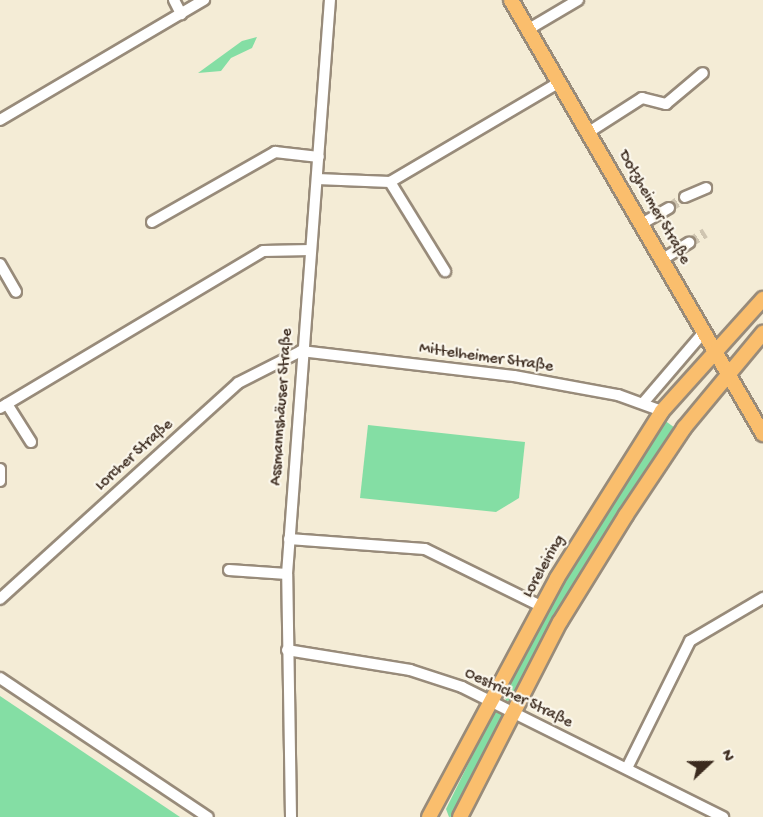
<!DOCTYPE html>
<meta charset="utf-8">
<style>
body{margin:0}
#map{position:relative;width:763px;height:817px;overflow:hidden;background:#f4ecd6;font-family:"Gochi Hand",sans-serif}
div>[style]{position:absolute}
.green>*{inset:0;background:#84dea4}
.minor-tunnel>*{height:10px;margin-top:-5px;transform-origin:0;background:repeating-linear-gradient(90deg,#cfc5b1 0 10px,transparent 0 15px)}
.roads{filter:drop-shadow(2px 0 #988b7a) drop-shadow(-2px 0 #988b7a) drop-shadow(0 2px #988b7a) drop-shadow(0 -2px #988b7a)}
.minor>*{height:10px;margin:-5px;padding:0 5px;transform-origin:5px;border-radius:5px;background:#fff}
.major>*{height:14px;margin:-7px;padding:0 7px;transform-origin:7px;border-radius:7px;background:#fabe6d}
span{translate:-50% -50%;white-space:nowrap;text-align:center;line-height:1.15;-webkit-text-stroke:4.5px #fbf7ec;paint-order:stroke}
.street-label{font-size:16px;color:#3b2a1e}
.north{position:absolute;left:679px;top:733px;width:60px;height:60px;-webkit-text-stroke:4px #fbf7ec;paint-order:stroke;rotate:68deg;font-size:16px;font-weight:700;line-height:24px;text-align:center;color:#3b2a1e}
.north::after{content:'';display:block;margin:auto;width:21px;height:27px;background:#3b2a1e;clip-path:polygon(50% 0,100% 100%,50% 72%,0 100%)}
</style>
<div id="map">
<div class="green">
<i style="clip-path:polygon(257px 37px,252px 48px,231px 58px,221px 71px,198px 73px,242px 41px)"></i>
<i style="clip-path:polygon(664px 420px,678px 430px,555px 617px,513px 700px,506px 701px,504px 693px,547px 607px)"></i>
<i style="clip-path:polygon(368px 425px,525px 442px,519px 498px,496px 512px,360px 498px)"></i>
<i style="clip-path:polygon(0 696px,180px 817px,0 817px)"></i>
<i style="clip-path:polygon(502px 710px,505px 717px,457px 816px,449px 817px,446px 809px,494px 712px)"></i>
</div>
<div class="minor-tunnel">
<i style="left:669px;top:208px;width:19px;rotate:-35deg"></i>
<i style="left:689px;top:243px;width:19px;rotate:-32deg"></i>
</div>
<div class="roads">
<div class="minor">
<i style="left:174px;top:0;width:16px;rotate:63deg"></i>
<i style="left:529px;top:29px;width:57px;rotate:-30.6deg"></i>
<i style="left:0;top:120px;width:237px;rotate:-30.5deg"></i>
<i style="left:589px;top:132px;width:63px;rotate:-32.7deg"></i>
<i style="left:642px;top:98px;width:25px;rotate:14deg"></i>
<i style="left:666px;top:104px;width:48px;rotate:-40deg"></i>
<i style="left:317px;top:179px;width:73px;rotate:2.4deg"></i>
<i style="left:390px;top:182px;width:197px;rotate:-30.5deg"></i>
<i style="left:390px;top:182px;width:105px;rotate:58.3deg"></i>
<i style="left:685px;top:197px;width:23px;rotate:-23deg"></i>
<i style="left:152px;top:222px;width:142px;rotate:-29.6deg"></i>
<i style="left:275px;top:152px;width:44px;rotate:6.5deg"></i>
<i style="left:643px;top:223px;width:30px;rotate:-30deg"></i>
<i style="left:663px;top:259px;width:31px;rotate:-32deg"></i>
<i style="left:0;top:264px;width:32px;rotate:60deg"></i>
<i style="left:644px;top:402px;width:92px;rotate:-49.4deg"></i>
<i style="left:7px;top:404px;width:45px;rotate:57.7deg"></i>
<i style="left:0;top:408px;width:306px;rotate:-30.8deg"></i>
<i style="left:263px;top:251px;width:48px;rotate:-1.2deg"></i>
<i style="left:0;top:469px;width:12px;rotate:90deg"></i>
<i style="left:289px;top:539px;width:136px;rotate:4.2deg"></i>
<i style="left:425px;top:549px;width:129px;rotate:26.2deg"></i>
<i style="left:229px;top:570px;width:58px;rotate:3.9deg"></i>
<i style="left:0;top:599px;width:321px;rotate:-42.2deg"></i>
<i style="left:238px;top:383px;width:71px;rotate:-26.9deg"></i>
<i style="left:301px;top:351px;width:214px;rotate:6.7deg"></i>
<i style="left:514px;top:376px;width:106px;rotate:10.4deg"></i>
<i style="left:618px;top:395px;width:47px;rotate:20deg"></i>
<i style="left:287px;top:650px;width:125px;rotate:9.2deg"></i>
<i style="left:410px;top:670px;width:55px;rotate:18.1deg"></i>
<i style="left:462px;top:687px;width:292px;rotate:26.5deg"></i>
<i style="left:0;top:678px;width:250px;rotate:33.8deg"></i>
<i style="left:627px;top:768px;width:142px;rotate:-63.6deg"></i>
<i style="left:690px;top:641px;width:85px;rotate:-30.5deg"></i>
<i style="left:291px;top:817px;width:243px;rotate:-90.9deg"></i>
<i style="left:287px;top:574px;width:576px;rotate:-85.72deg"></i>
</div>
<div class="major">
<i style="left:511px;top:0;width:502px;rotate:59.86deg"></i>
<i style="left:429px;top:817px;width:271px;rotate:-61.8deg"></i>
<i style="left:557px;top:578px;width:197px;rotate:-57.8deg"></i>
<i style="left:662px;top:411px;width:151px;rotate:-48deg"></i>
<i style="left:460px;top:817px;width:219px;rotate:-62.9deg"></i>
<i style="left:560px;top:622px;width:126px;rotate:-58.3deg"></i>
<i style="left:626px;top:515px;width:105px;rotate:-56.3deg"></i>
<i style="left:684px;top:428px;width:124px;rotate:-50.3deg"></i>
</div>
</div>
<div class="street-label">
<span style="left:653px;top:208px;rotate:60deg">Dotzheimer Straße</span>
<span style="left:486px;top:359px;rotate:8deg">Mittelheimer Straße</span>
<span style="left:283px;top:407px;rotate:-86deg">Assmannshäuser Straße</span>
<span style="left:135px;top:456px;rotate:-42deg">Lorcher Straße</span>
<span style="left:545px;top:567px;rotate:-60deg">Loreleiring</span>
<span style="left:518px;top:699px;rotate:26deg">Oestricher Straße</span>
</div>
<div class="north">N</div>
</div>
